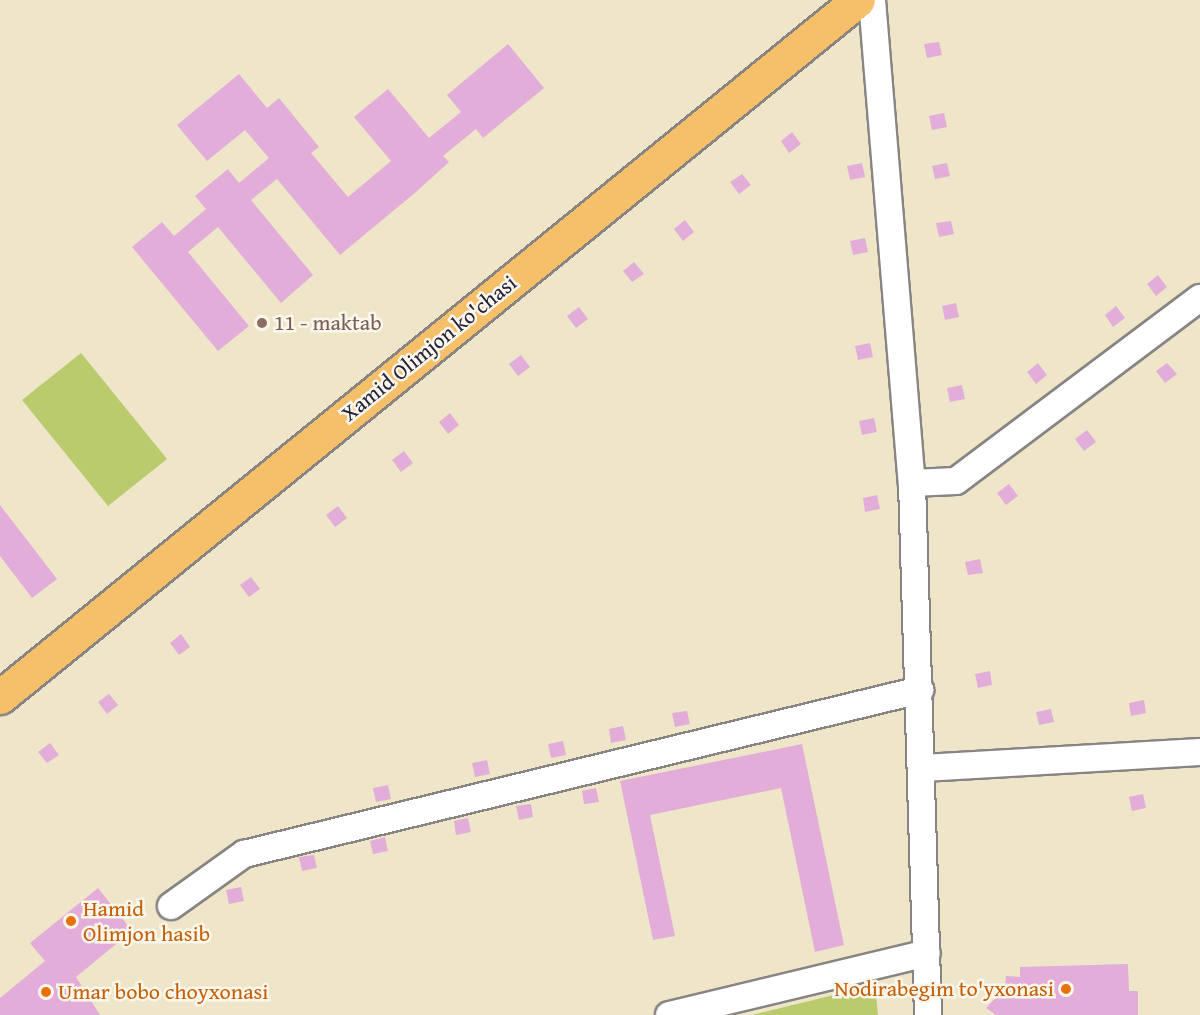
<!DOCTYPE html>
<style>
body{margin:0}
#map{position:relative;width:1200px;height:1015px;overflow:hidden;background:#efe6ca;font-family:"Gentium Book Plus",serif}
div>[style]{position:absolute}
.green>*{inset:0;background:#bacb6e}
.building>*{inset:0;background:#e2add8}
.roads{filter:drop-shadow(2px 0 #888482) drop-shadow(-2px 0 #888482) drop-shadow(0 2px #888482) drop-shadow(0 -2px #888482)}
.minor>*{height:26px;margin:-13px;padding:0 13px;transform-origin:13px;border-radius:13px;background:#fff}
.major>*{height:33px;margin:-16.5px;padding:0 16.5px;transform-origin:16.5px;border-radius:16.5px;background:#f6c06b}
.dots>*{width:16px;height:16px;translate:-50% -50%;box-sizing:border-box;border:3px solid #fbf7ec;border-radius:50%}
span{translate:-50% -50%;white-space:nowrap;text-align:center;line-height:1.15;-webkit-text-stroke:5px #fbf7ec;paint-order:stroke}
.education-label{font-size:22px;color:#785e54}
.left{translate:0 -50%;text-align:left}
.street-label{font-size:22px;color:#22223b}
.food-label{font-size:22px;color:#c56008}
.right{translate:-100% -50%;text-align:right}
</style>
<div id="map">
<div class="green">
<i style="clip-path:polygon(81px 353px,167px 459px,108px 506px,22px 400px)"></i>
<i style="clip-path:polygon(875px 985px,878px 1015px,752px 1015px)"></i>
</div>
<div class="building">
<i style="clip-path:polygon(939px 42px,942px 55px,927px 58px,924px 44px)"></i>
<i style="clip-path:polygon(508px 44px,544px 88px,483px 138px,476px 129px,443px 156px,449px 162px,416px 192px,340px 255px,277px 179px,251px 200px,313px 275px,281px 303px,218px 227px,188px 252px,249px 326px,218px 351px,132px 247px,162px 222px,174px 236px,206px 209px,195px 196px,228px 169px,239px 183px,269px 158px,245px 130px,207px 161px,177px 125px,239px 74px,267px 108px,279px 98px,319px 147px,311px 153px,348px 197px,391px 161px,354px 117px,388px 89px,429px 138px,461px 112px,447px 95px)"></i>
<i style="clip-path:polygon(944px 113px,947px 127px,932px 130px,929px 116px)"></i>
<i style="clip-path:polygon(792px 132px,801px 144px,789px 153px,781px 141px)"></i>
<i style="clip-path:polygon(862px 163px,865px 177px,850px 180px,847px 166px)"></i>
<i style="clip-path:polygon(947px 163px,950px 176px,935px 179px,932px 166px)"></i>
<i style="clip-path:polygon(742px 174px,751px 185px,739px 194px,730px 182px)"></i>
<i style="clip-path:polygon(685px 220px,694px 232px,683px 241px,674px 229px)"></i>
<i style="clip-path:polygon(951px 221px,954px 234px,939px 237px,936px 223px)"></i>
<i style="clip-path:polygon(865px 238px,868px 252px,853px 255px,850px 241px)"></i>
<i style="clip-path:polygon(634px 262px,644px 274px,632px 282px,623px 271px)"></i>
<i style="clip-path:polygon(1158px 275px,1167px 287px,1156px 296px,1147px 284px)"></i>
<i style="clip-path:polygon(956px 303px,959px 317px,945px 320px,942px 306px)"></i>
<i style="clip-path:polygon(1116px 306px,1125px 318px,1113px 327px,1105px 315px)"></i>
<i style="clip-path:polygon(579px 307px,588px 319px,576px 328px,567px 316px)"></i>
<i style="clip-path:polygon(870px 343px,873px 357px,858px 360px,855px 346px)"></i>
<i style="clip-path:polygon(521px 355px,530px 367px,518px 376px,509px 364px)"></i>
<i style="clip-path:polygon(1038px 363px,1047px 375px,1036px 384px,1027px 372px)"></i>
<i style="clip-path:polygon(1167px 363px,1177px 374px,1165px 383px,1156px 371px)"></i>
<i style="clip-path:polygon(962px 385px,965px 399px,950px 402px,947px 388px)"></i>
<i style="clip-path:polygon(450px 413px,459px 425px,448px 434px,439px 422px)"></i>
<i style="clip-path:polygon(874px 418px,877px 432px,862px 435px,859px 421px)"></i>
<i style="clip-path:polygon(1087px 430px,1096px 442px,1084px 451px,1075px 439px)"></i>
<i style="clip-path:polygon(404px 451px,413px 463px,401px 472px,392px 460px)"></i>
<i style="clip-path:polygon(1009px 484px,1018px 496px,1006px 505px,997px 493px)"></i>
<i style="clip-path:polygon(877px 495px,880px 509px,865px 512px,863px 498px)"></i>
<i style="clip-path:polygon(0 505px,57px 579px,32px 598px,0 556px)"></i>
<i style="clip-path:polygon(338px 506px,347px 518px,335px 527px,326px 515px)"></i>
<i style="clip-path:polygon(980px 559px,983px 573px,968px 575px,965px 562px)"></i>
<i style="clip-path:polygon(251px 577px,260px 589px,249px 597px,240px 585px)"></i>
<i style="clip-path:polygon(181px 634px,190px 647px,179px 655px,170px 643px)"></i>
<i style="clip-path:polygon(990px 671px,992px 685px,978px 688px,975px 674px)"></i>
<i style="clip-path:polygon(109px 694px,118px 705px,107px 714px,98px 702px)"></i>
<i style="clip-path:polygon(1144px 700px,1146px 713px,1131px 716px,1129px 703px)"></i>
<i style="clip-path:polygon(1051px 709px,1054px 722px,1039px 725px,1036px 712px)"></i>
<i style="clip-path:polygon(687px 711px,690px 724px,675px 727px,672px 713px)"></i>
<i style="clip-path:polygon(623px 726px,626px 740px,611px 743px,609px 729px)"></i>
<i style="clip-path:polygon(563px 741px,566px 755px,551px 758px,548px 744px)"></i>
<i style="clip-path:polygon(50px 743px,59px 755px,47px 763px,38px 752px)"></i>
<i style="clip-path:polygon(802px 744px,844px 945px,815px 952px,781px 788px,650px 815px,675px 936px,653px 940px,620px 781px)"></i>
<i style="clip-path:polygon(487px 760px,490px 774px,475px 777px,472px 763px)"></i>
<i style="clip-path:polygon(388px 785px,391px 799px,376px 802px,373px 788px)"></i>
<i style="clip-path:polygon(596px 788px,599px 802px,584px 804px,582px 791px)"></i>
<i style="clip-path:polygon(1143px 794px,1146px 808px,1132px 811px,1129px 797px)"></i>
<i style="clip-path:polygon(531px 804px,533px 817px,519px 820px,516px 806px)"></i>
<i style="clip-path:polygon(468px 818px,471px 832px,456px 835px,454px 821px)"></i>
<i style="clip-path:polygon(385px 837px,388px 851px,373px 854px,370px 841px)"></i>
<i style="clip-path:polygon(314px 855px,317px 868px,302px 871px,299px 857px)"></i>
<i style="clip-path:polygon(241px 887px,244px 901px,229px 904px,226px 890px)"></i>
<i style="clip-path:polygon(98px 888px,132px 931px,76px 977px,100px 1015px,0 1015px,0 998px,45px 961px,30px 943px)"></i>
<i style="clip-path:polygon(1128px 964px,1129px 991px,1138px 991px,1138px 1015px,996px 1015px,986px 1008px,1005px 988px,1006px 976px,1020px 977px,1020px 967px)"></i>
</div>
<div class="roads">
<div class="minor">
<i style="left:872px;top:0;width:485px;rotate:85.3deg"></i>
<i style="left:912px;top:483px;width:532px;rotate:88.28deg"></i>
<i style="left:912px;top:483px;width:44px;rotate:-2.6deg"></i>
<i style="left:956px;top:481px;width:305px;rotate:-36.9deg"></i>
<i style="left:923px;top:768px;width:277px;rotate:-3.3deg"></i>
<i style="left:171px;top:906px;width:90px;rotate:-35.5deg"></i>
<i style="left:244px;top:854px;width:696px;rotate:-13.64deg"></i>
<i style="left:669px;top:1015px;width:265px;rotate:-13.5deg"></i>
</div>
<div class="major">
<i style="left:0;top:697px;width:1105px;rotate:-39.09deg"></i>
</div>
</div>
<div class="dots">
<i style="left:262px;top:323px;background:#8d6e63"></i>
<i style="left:71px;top:921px;background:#e8710a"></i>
<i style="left:1066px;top:989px;background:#e8710a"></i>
<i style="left:46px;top:992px;background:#e8710a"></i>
</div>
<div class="education-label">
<span class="left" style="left:274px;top:323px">11 - maktab</span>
</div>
<div class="street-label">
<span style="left:429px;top:348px;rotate:-39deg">Xamid Olimjon ko'chasi</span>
</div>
<div class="food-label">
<span class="left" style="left:83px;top:921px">Hamid<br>Olimjon hasib</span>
<span class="right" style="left:1054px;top:989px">Nodirabegim to'yxonasi</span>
<span class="left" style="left:58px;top:992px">Umar bobo choyxonasi</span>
</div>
</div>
